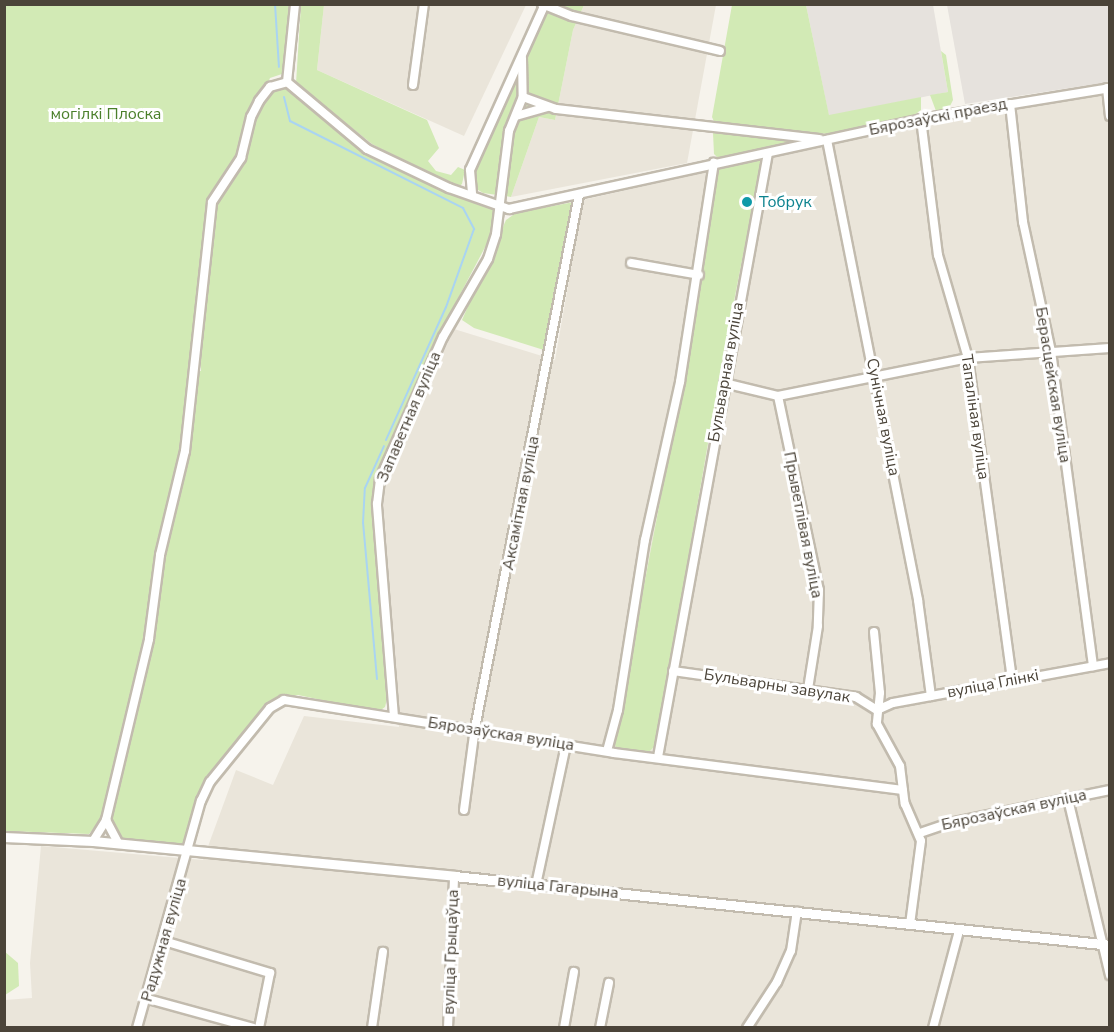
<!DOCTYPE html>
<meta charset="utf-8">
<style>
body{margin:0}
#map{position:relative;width:1114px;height:1032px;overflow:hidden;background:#f6f3ec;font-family:"Nunito Sans",sans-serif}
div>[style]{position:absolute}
.residential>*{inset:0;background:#eae5da}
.industrial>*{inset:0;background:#e6e2dd}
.green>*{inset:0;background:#d2eab5}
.stream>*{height:2px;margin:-1px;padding:0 1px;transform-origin:1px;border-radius:1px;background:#a9d4f2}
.roads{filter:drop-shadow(2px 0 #c2bbae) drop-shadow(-2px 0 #c2bbae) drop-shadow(0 2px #c2bbae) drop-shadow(0 -2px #c2bbae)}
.minor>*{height:8px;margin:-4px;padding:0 4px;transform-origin:4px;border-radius:4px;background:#fff}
.tertiary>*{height:9px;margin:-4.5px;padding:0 4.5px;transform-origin:4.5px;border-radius:4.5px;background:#fff}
.dots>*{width:16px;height:16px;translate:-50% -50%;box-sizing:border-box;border:3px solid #fff;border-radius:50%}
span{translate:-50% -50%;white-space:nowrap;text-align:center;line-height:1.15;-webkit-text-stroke:6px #fff;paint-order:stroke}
.park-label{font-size:16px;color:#4a7f2a}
.street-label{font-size:16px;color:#4b4439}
.culture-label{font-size:16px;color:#0d838f}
.left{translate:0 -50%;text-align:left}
.frame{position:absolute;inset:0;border:6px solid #4b4439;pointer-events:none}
</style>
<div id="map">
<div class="residential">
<i style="clip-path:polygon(324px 5px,526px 5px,464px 136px,317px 70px)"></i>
<i style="clip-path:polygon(584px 5px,716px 5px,687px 163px,511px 197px,539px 117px,555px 120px,573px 30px)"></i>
<i style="clip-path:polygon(1109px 94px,1109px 1027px,5px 1028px,5px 1000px,32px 998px,30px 963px,41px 846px,203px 860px,236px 770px,273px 785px,304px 716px,399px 727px,383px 512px,385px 484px,454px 329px,555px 360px,583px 200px,719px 169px,699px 295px,614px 744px,648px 753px,656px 745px,722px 362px,762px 159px,933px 122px)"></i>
</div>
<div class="industrial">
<i style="clip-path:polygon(806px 5px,933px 5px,948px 92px,829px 116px)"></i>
<i style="clip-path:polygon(947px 5px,1109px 5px,1109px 82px,965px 104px)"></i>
</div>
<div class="green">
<i style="clip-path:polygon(5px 5px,291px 5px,285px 73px,270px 78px,237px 159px,208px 199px,191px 370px,201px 371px,199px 348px,215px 203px,243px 163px,254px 120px,265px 98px,274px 89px,290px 89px,369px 154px,452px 195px,494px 209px,491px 236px,437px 338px,374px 480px,371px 505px,387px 699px,385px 707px,378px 712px,298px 695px,273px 701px,208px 777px,198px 795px,188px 839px,182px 845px,123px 840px,111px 823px,152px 640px,163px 553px,184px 475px,189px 445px,182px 442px,166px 512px,147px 635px,104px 816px,89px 834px,5px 831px)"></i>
<i style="clip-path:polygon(301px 5px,324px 5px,317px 70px,427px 120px,439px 148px,428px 161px,436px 171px,451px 175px,458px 167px,465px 170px,462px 184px,457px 188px,448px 184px,372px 144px,296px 83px)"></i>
<i style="clip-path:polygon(549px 5px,584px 5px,573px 30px,555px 120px,539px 117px,511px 197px,483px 193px,475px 188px,473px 175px)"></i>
<i style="clip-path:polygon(732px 5px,806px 5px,829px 115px,921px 97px,921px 110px,913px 116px,828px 134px,715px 124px,712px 117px)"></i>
<i style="clip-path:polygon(941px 51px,946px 55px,953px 100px,949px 108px,936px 111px,930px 95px,948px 92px)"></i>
<i style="clip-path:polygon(713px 133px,798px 141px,718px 158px,714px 154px)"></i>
<i style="clip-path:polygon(762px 159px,722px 362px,656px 745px,648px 753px,617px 748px,614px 744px,699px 295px,719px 169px)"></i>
<i style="clip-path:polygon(574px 202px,547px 351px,474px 328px,462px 320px,506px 220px,516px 213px)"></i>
<i style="clip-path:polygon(4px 951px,18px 963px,19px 986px,5px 995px)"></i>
</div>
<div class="stream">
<i style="left:275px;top:4px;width:63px;rotate:86.4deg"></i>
<i style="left:284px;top:97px;width:25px;rotate:76deg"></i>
<i style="left:290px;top:121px;width:194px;rotate:26.7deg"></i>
<i style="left:463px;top:208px;width:24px;rotate:62deg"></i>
<i style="left:474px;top:229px;width:83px;rotate:109.7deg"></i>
<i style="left:446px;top:307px;width:146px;rotate:114.3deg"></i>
<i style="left:377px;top:679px;width:157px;rotate:-95.1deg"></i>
<i style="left:363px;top:523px;width:35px;rotate:-87deg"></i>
<i style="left:365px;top:488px;width:46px;rotate:-65.7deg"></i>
</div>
<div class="roads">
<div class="minor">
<i style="left:542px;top:4px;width:32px;rotate:22deg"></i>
<i style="left:572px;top:16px;width:152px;rotate:13.3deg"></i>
<i style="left:522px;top:58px;width:39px;rotate:89deg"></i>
<i style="left:523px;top:97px;width:35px;rotate:20deg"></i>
<i style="left:556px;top:109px;width:265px;rotate:6.5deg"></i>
<i style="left:287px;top:82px;width:104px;rotate:39.9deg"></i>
<i style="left:367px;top:149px;width:91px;rotate:25.4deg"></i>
<i style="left:449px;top:188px;width:64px;rotate:19.3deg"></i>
<i style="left:509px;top:209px;width:422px;rotate:-12.3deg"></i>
<i style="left:921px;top:119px;width:192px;rotate:-9.3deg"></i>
<i style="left:413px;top:85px;width:82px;rotate:-82.3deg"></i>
<i style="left:1107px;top:88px;width:28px;rotate:84deg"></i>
<i style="left:1010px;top:104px;width:119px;rotate:83.7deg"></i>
<i style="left:1023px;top:222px;width:132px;rotate:77.8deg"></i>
<i style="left:1051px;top:351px;width:318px;rotate:82.4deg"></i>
<i style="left:516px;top:116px;width:33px;rotate:-16deg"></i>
<i style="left:921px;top:119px;width:137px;rotate:82.9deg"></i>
<i style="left:938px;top:255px;width:107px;rotate:73.8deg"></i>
<i style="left:968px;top:358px;width:326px;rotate:82.2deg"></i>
<i style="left:827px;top:140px;width:469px;rotate:78.8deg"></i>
<i style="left:918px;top:600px;width:97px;rotate:82.3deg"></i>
<i style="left:472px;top:193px;width:23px;rotate:-95deg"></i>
<i style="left:470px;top:170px;width:182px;rotate:-65.7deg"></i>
<i style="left:631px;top:263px;width:69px;rotate:10deg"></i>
<i style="left:724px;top:383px;width:56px;rotate:13.5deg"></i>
<i style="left:778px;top:396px;width:194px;rotate:-11.3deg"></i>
<i style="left:968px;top:358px;width:142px;rotate:-4deg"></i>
<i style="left:778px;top:396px;width:198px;rotate:78.1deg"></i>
<i style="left:819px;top:590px;width:36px;rotate:92deg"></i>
<i style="left:818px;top:626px;width:64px;rotate:99deg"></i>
<i style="left:874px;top:632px;width:61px;rotate:84.4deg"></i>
<i style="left:880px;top:693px;width:31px;rotate:96deg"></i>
<i style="left:877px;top:724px;width:48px;rotate:61.3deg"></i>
<i style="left:900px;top:766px;width:38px;rotate:83deg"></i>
<i style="left:905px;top:804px;width:40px;rotate:66.6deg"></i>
<i style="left:921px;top:841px;width:84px;rotate:97.5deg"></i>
<i style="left:673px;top:671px;width:185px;rotate:8.1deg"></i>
<i style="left:856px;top:697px;width:25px;rotate:32deg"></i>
<i style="left:877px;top:710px;width:17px;rotate:-24deg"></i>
<i style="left:893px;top:703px;width:221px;rotate:-10.4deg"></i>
<i style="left:394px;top:717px;width:214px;rotate:-94.6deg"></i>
<i style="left:377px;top:504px;width:25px;rotate:-83deg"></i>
<i style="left:380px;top:479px;width:155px;rotate:-66.1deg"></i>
<i style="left:443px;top:337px;width:90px;rotate:-60deg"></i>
<i style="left:488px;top:259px;width:26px;rotate:-72deg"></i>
<i style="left:496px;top:234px;width:104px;rotate:-82.8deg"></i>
<i style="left:509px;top:131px;width:37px;rotate:-68deg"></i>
<i style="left:607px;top:751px;width:42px;rotate:-75deg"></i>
<i style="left:618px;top:710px;width:172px;rotate:-81deg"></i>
<i style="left:645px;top:540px;width:162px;rotate:-77.5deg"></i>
<i style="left:680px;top:382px;width:222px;rotate:-81.2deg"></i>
<i style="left:658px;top:757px;width:614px;rotate:-79.68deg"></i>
<i style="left:1068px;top:799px;width:181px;rotate:76.6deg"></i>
<i style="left:464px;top:810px;width:83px;rotate:-82.4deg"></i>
<i style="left:475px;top:728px;width:543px;rotate:-78.96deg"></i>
<i style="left:106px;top:820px;width:27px;rotate:62deg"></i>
<i style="left:920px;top:833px;width:31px;rotate:-19deg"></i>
<i style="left:949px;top:823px;width:164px;rotate:-11.6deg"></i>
<i style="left:93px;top:841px;width:25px;rotate:-58deg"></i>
<i style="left:106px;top:820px;width:186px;rotate:-76.6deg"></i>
<i style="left:149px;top:639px;width:85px;rotate:-82.5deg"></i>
<i style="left:160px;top:555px;width:107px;rotate:-76.5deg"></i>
<i style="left:185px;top:451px;width:250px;rotate:-83.8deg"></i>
<i style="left:212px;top:202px;width:53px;rotate:-56.6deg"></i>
<i style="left:241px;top:158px;width:42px;rotate:-76.3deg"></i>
<i style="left:251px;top:117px;width:18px;rotate:-63deg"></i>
<i style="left:259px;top:101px;width:18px;rotate:-52deg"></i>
<i style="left:270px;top:87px;width:18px;rotate:-16deg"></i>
<i style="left:287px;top:82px;width:78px;rotate:-84.1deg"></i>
<i style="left:536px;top:885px;width:143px;rotate:-77.9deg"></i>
<i style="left:164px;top:941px;width:111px;rotate:16.8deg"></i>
<i style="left:270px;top:973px;width:56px;rotate:101.3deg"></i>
<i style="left:148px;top:999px;width:109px;rotate:15.4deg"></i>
<i style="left:137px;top:1028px;width:236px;rotate:-74.3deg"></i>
<i style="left:201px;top:801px;width:21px;rotate:-65deg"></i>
<i style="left:210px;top:782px;width:95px;rotate:-51deg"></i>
<i style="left:270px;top:708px;width:16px;rotate:-30deg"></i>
<i style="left:284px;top:700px;width:334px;rotate:9.1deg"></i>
<i style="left:614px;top:753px;width:291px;rotate:7.3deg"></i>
<i style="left:372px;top:1028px;width:77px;rotate:-81.8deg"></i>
<i style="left:448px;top:1028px;width:152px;rotate:-87.7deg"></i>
<i style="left:564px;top:1028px;width:57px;rotate:-79.9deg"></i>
<i style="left:600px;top:1028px;width:46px;rotate:-78.7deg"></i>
<i style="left:747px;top:1028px;width:55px;rotate:-56.9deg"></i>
<i style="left:777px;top:982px;width:34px;rotate:-66deg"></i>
<i style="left:791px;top:951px;width:40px;rotate:-81.5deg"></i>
<i style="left:933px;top:1028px;width:100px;rotate:-75deg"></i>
</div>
<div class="tertiary">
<i style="left:4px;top:837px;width:89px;rotate:2.6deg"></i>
<i style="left:93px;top:841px;width:363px;rotate:5.5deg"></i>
<i style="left:454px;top:876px;width:660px;rotate:6deg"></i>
</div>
</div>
<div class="dots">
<i style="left:747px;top:202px;background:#0f9aa8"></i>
</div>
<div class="park-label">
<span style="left:106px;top:114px">могілкі Плоска</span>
</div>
<div class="street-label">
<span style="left:938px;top:117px;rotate:-11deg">Бярозаўскі праезд</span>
<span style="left:726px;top:372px;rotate:-80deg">Бульварная вуліца</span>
<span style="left:1053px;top:385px;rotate:81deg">Берасцейская вуліца</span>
<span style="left:409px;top:417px;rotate:-67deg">Запаветная вуліца</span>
<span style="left:883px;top:417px;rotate:79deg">Сунічная вуліца</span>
<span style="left:975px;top:417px;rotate:82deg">Тапаліная вуліца</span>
<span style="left:521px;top:503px;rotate:-79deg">Аксамітная вуліца</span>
<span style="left:803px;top:525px;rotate:79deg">Прыветлівая вуліца</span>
<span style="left:993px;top:684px;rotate:-11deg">вуліца Глінкі</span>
<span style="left:777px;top:686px;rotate:9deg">Бульварны завулак</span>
<span style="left:501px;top:734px;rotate:9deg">Бярозаўская вуліца</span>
<span style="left:1014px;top:810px;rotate:-12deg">Бярозаўская вуліца</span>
<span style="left:558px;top:887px;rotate:6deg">вуліца Гагарына</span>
<span style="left:164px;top:940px;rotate:-74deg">Радужная вуліца</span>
<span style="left:451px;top:952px;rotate:-88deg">вуліца Грыцаўца</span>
</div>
<div class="culture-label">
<span class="left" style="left:759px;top:202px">Тобрук</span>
</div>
<div class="frame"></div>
</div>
